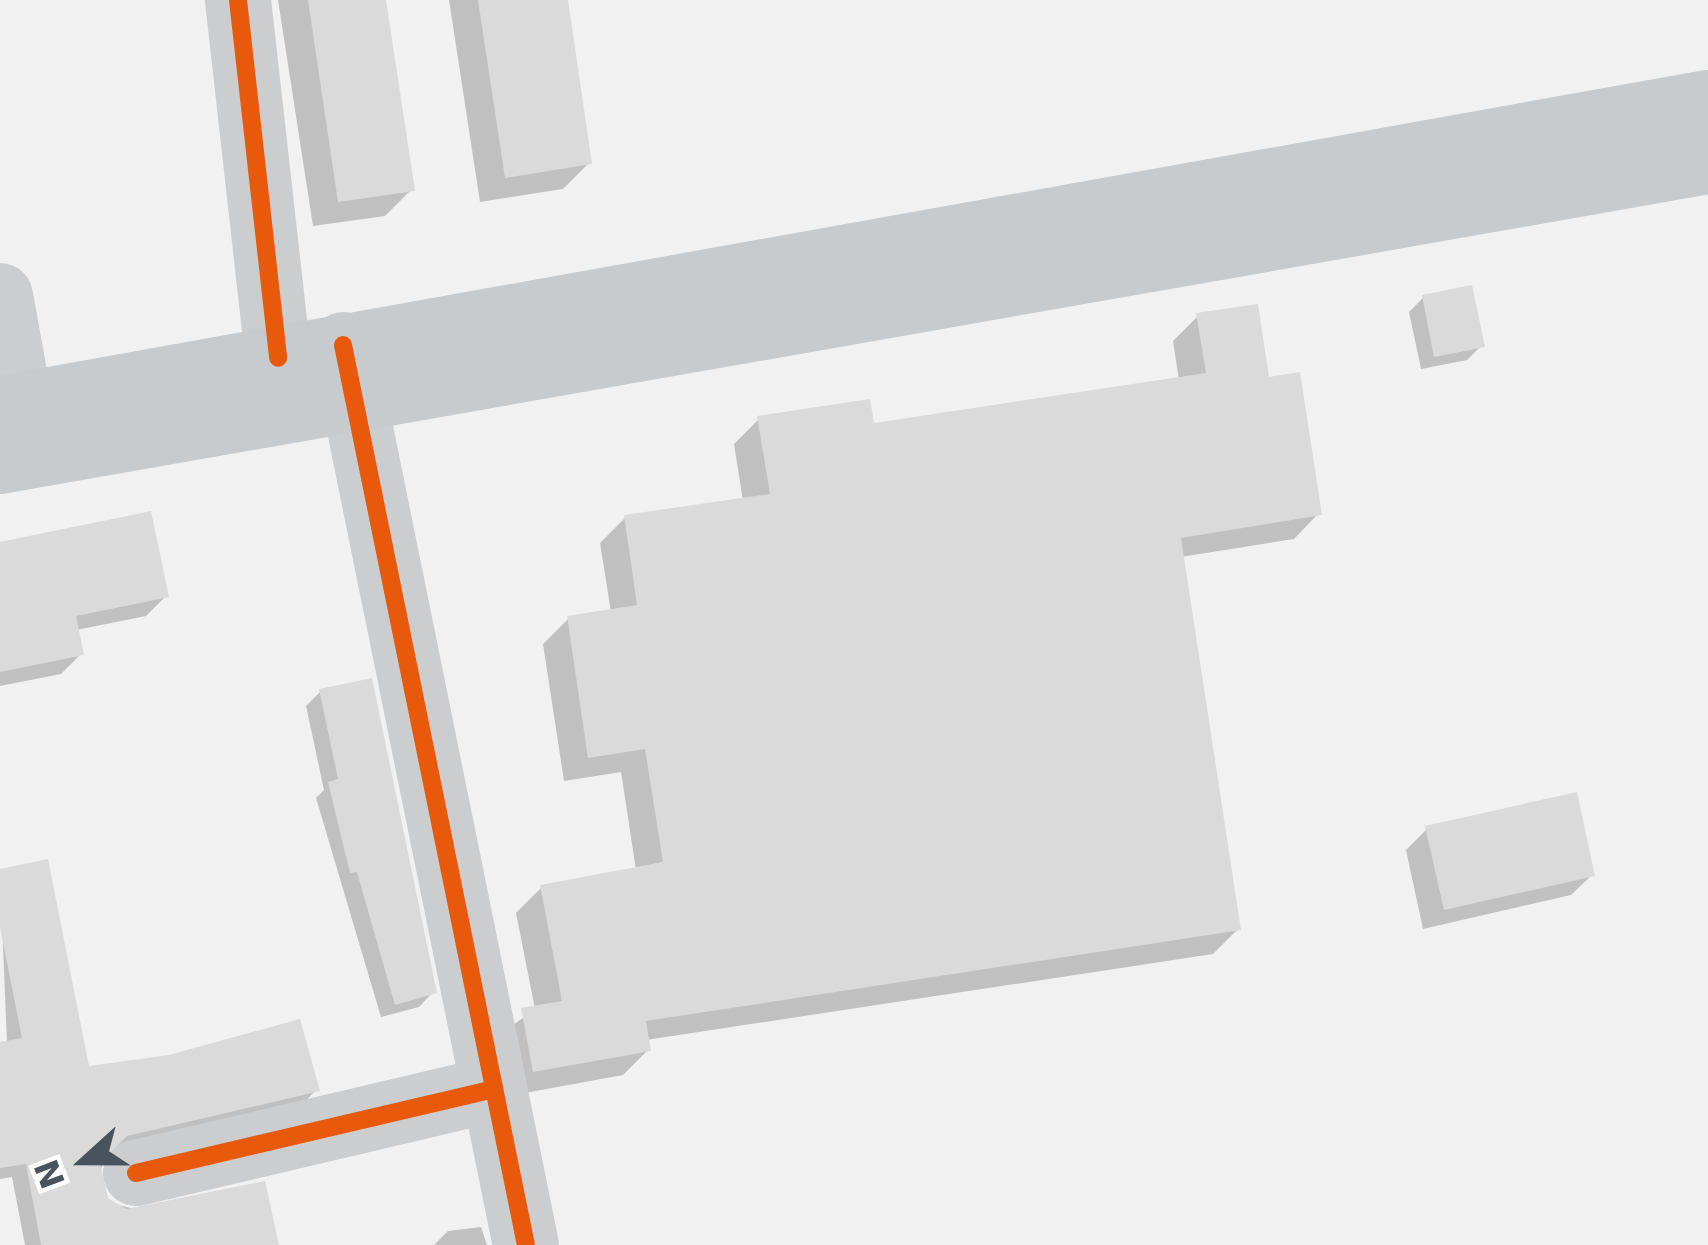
<!DOCTYPE html>
<style>
body{margin:0}
#map{position:relative;width:1708px;height:1245px;overflow:hidden;background:#f1f1f1;font-family:"DejaVu Sans",sans-serif}
div>[style]{position:absolute}
.shadow>*{inset:0;background:#0003}
.building>*{inset:0;background:#dadadb}
.minor>*{height:66px;margin:-33px;padding:0 33px;transform-origin:33px;border-radius:33px;background:#cbcdcf}
.major>*{height:66px;margin:-33px;padding:0 33px;transform-origin:33px;border-radius:33px;background:#c7cbcd}
.cycleway>*{height:18px;margin:-9px;padding:0 9px;transform-origin:9px;border-radius:9px;background:#e8590c}
span{translate:-50% -50%;white-space:nowrap;text-align:center;line-height:1.15;-webkit-text-stroke:10px #fff;paint-order:stroke}
.north{position:absolute;left:24px;top:1101px;width:120px;height:120px;-webkit-text-stroke:9px #fff;paint-order:stroke;rotate:249deg;font-size:33px;font-weight:700;line-height:48px;text-align:center;color:#49535d}
.north::after{content:'';display:block;margin:auto;width:42px;height:54px;background:#49535d;clip-path:polygon(50% 0,100% 100%,50% 72%,0 100%)}
</style>
<div id="map">
<div class="shadow">
<i style="clip-path:polygon(278px 0,383px 0,411px 190px,385px 216px,313px 226px)"></i>
<i style="clip-path:polygon(449px 0,565px 0,589px 163px,563px 189px,480px 202px)"></i>
<i style="clip-path:polygon(1423px 298px,1481px 346px,1467px 360px,1421px 369px,1409px 312px)"></i>
<i style="clip-path:polygon(1198px 316px,1267px 380px,1318px 514px,1294px 539px,1181px 557px,1238px 929px,1213px 954px,646px 1040px,648px 1050px,623px 1075px,508px 1096px,498px 1036px,535px 1009px,516px 913px,541px 888px,636px 870px,621px 772px,564px 781px,543px 644px,568px 619px,611px 612px,600px 543px,625px 518px,743px 501px,734px 444px,759px 419px,871px 427px,1179px 380px,1173px 341px)"></i>
<i style="clip-path:polygon(0 545px,166px 596px,146px 616px,76px 630px,81px 654px,61px 674px,0 686px)"></i>
<i style="clip-path:polygon(321px 691px,433px 992px,419px 1007px,381px 1017px,316px 798px,324px 790px,306px 706px)"></i>
<i style="clip-path:polygon(1427px 829px,1592px 875px,1571px 895px,1423px 929px,1406px 850px)"></i>
<i style="clip-path:polygon(0 872px,86px 1069px,316px 1090px,302px 1105px,109px 1150px,96px 1181px,107px 1202px,275px 1245px,25px 1245px,12px 1177px,0 1179px,0 1045px,7px 1044px)"></i>
<i style="clip-path:polygon(481px 1227px,487px 1245px,434px 1245px,448px 1231px)"></i>
</div>
<div class="building">
<i style="clip-path:polygon(308px 0,386px 0,415px 191px,338px 202px)"></i>
<i style="clip-path:polygon(478px 0,568px 0,592px 164px,505px 178px)"></i>
<i style="clip-path:polygon(1472px 285px,1485px 347px,1434px 357px,1422px 295px)"></i>
<i style="clip-path:polygon(1258px 304px,1269px 377px,1300px 372px,1322px 515px,1181px 538px,1241px 930px,646px 1021px,651px 1051px,533px 1072px,521px 1008px,562px 1001px,540px 885px,663px 862px,645px 749px,588px 758px,567px 616px,637px 605px,624px 515px,770px 494px,757px 416px,870px 399px,874px 423px,1206px 373px,1196px 313px)"></i>
<i style="clip-path:polygon(151px 511px,169px 597px,76px 616px,84px 655px,0 672px,0 542px)"></i>
<i style="clip-path:polygon(372px 678px,437px 993px,395px 1005px,357px 872px,350px 873px,328px 782px,338px 779px,319px 689px)"></i>
<i style="clip-path:polygon(1577px 792px,1595px 876px,1444px 910px,1425px 826px)"></i>
<i style="clip-path:polygon(48px 859px,89px 1066px,169px 1055px,300px 1019px,320px 1091px,127px 1136px,100px 1163px,108px 1198px,126px 1209px,265px 1181px,279px 1245px,41px 1245px,26px 1164px,0 1168px,0 1042px,22px 1038px,0 927px,0 869px)"></i>
</div>
<div class="minor">
<i style="left:238px;top:0;width:360px;rotate:83.6deg"></i>
<i style="left:0;top:296px;width:112px;rotate:79.7deg"></i>
<i style="left:343px;top:345px;width:918px;rotate:78.51deg"></i>
<i style="left:136px;top:1173px;width:368px;rotate:-13.2deg"></i>
</div>
<div class="major">
<i style="left:0;top:409px;width:1735px;rotate:-10.16deg"></i>
<i style="left:0;top:461px;width:1734px;rotate:-9.96deg"></i>
</div>
<div class="cycleway">
<i style="left:238px;top:0;width:360px;rotate:83.6deg"></i>
<i style="left:343px;top:345px;width:918px;rotate:78.51deg"></i>
<i style="left:136px;top:1173px;width:368px;rotate:-13.2deg"></i>
</div>
<div class="north">N</div>
</div>
